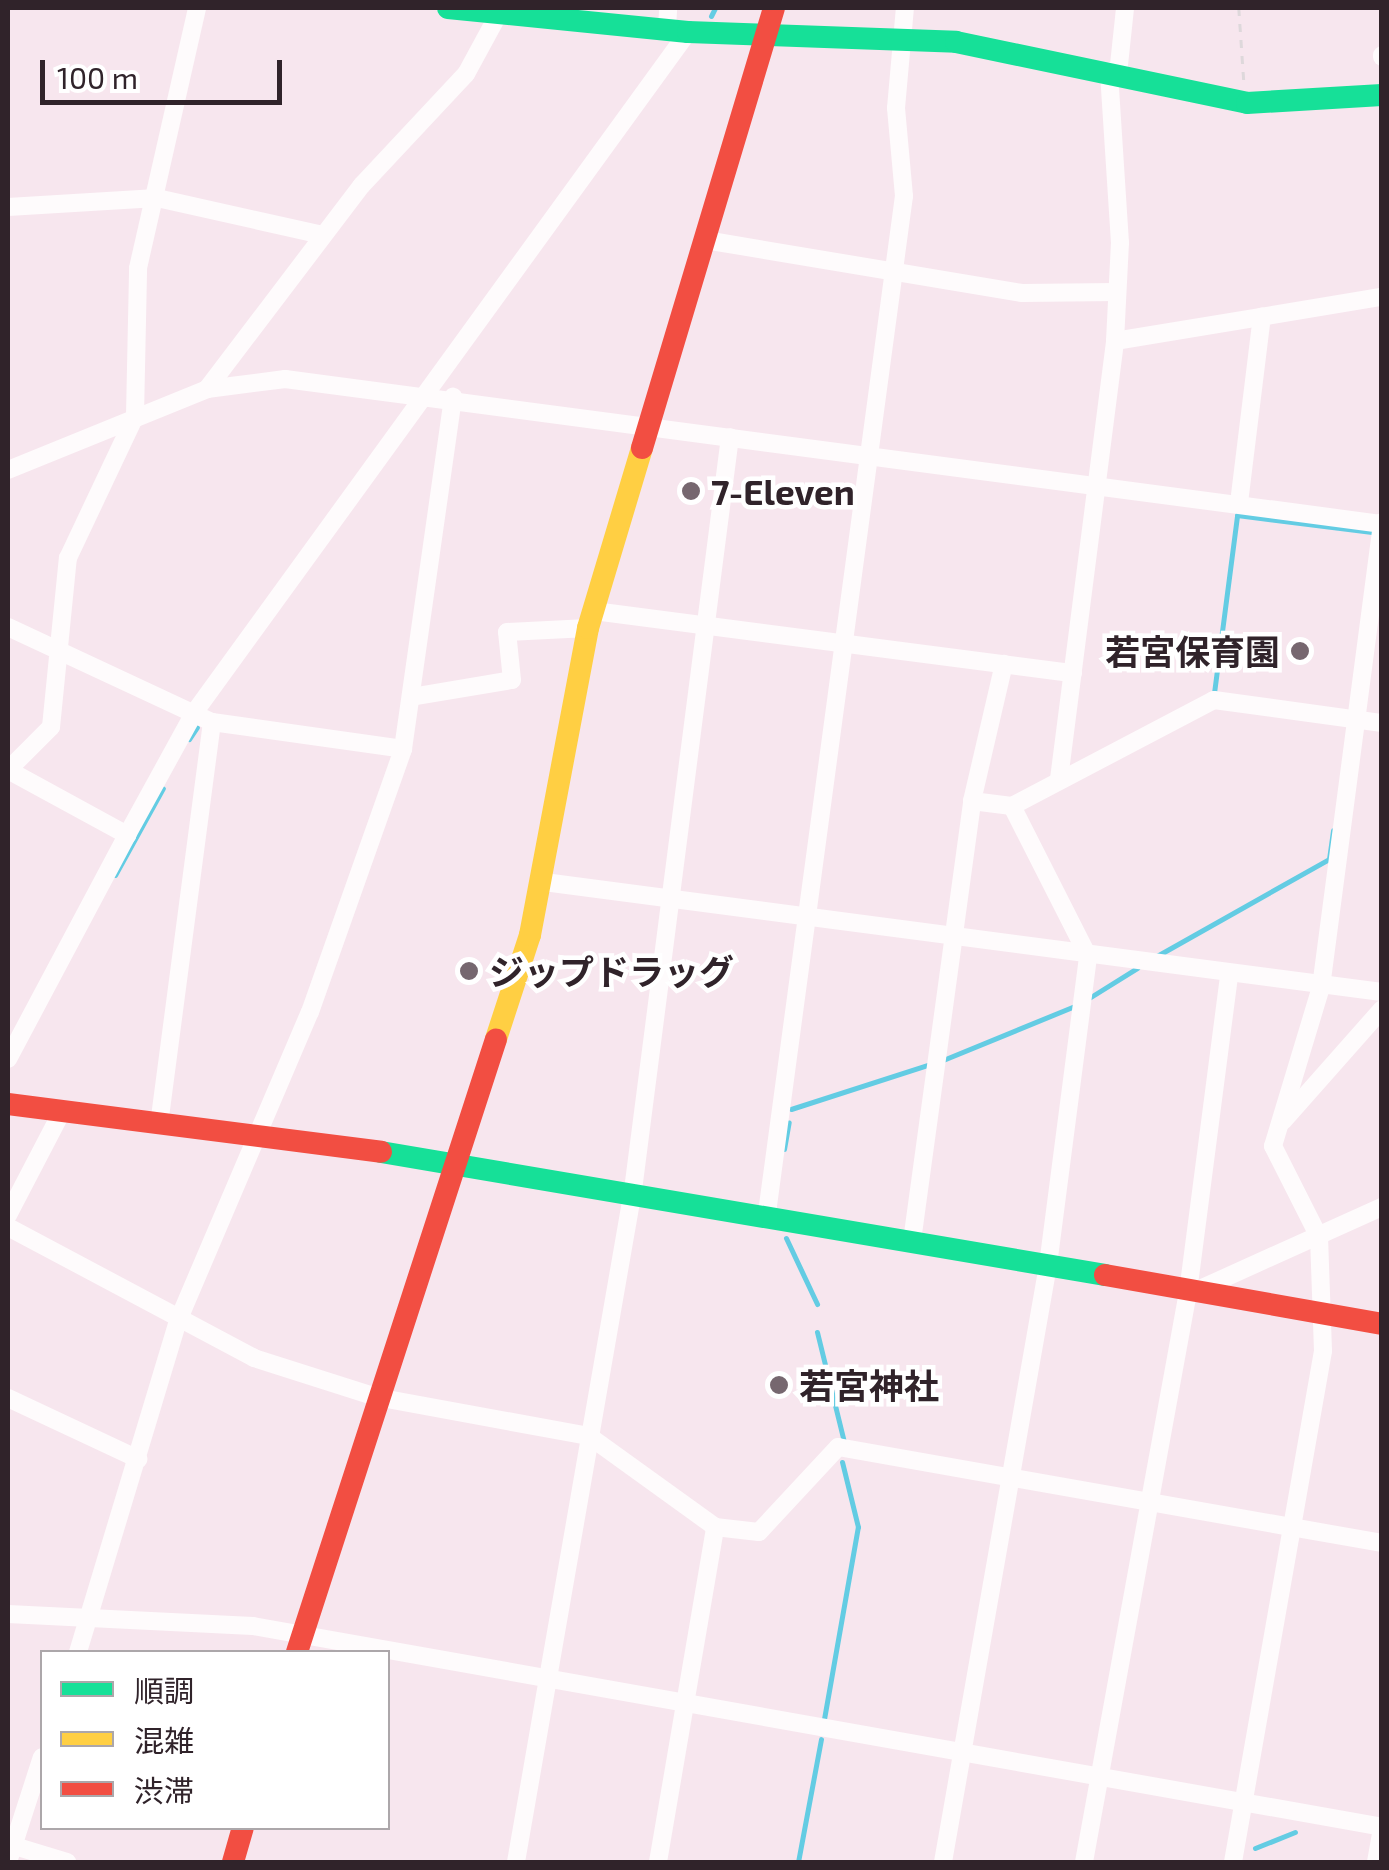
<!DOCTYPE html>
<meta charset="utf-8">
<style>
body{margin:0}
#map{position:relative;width:1389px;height:1870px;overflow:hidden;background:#f7e6ee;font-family:"Exo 2","Noto Sans JP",sans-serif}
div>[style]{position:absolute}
.stream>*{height:5px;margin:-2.5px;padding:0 2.5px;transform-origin:2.5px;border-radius:2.5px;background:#63cce3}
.path>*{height:2.5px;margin-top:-1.25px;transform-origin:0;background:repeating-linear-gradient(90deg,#ded8db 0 8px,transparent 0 16px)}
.street>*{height:18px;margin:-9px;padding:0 9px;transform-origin:9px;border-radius:9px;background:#fefbfc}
.fast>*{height:22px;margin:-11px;padding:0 11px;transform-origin:11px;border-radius:11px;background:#16e098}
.slow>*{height:22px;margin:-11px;padding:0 11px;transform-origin:11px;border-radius:11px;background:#ffcf43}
.jam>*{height:22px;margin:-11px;padding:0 11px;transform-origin:11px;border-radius:11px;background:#f24e42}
.dots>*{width:28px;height:28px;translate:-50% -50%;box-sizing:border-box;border:5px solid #fff;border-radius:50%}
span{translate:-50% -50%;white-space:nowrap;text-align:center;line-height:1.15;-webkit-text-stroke:9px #fff;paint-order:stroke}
.poi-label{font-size:35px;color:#30232a;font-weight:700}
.left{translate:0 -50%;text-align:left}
.right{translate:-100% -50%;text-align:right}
.frame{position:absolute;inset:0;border:10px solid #30232a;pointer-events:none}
.legend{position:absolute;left:40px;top:1650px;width:350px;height:180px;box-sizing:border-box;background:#fff;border:2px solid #aca7aa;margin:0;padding:12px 18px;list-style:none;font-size:30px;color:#30232a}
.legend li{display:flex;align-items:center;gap:20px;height:50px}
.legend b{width:50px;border:2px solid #aca7aa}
.scale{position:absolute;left:40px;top:60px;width:242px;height:45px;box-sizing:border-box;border:5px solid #30232a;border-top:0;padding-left:12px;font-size:30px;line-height:35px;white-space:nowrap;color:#30232a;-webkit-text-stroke:8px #fff;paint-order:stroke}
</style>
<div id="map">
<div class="stream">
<i style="left:711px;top:16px;width:9px;rotate:-63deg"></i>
<i style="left:1214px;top:693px;width:179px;rotate:-82.6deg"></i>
<i style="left:1237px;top:515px;width:136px;rotate:7.2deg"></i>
<i style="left:189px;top:739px;width:14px;rotate:-56deg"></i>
<i style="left:115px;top:875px;width:99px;rotate:-61.1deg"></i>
<i style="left:1155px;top:957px;width:200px;rotate:-29.4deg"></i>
<i style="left:1329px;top:859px;width:29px;rotate:-82deg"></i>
<i style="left:1089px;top:998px;width:57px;rotate:-32deg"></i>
<i style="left:943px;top:1060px;width:145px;rotate:-22.3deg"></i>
<i style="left:791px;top:1109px;width:143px;rotate:-17.9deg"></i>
<i style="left:784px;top:1149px;width:27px;rotate:-80deg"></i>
<i style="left:786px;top:1238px;width:73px;rotate:64.8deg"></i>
<i style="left:817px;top:1332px;width:113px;rotate:76.2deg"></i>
<i style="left:824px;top:1719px;width:195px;rotate:-80deg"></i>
<i style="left:858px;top:1527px;width:67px;rotate:-103.8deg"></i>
<i style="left:1255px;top:1848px;width:43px;rotate:-21.8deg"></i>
<i style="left:798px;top:1862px;width:125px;rotate:-79.4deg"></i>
</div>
<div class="path">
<i style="left:1239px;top:8px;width:73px;rotate:86.1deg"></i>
</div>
<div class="street">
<i style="left:667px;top:30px;width:22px;rotate:-87deg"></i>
<i style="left:1382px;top:55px;width:2px;rotate:90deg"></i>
<i style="left:1118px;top:74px;width:66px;rotate:-83.9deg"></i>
<i style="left:8px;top:207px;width:149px;rotate:-3.5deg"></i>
<i style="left:157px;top:198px;width:169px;rotate:12.6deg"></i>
<i style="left:705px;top:240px;width:321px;rotate:9.5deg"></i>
<i style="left:1022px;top:293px;width:94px;rotate:-0.6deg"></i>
<i style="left:1115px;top:341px;width:271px;rotate:-9.4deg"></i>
<i style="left:207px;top:389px;width:256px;rotate:-52.8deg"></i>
<i style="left:362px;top:185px;width:152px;rotate:-46.9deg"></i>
<i style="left:466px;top:74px;width:65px;rotate:-61.5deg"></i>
<i style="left:8px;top:470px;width:215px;rotate:-22.1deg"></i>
<i style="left:207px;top:389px;width:79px;rotate:-7.3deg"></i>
<i style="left:285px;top:379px;width:1107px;rotate:7.53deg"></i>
<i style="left:1239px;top:503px;width:188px;rotate:-83deg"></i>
<i style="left:594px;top:611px;width:483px;rotate:7.4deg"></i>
<i style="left:8px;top:627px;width:225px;rotate:25deg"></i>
<i style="left:212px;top:722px;width:403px;rotate:97.5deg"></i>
<i style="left:411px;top:697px;width:102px;rotate:-9.6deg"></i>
<i style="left:512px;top:680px;width:48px;rotate:-95.9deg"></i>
<i style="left:507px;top:632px;width:81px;rotate:-2.8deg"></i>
<i style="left:212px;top:722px;width:193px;rotate:8deg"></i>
<i style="left:8px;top:770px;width:136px;rotate:28.6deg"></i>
<i style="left:127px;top:835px;width:139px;rotate:-61.2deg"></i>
<i style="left:194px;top:713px;width:841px;rotate:-54.04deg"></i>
<i style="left:8px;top:770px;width:61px;rotate:-45deg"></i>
<i style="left:51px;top:727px;width:170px;rotate:-84.3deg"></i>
<i style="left:68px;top:558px;width:157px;rotate:-64.7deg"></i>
<i style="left:135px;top:416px;width:148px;rotate:-88.8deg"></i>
<i style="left:138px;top:268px;width:267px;rotate:-77.2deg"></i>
<i style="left:1059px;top:779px;width:442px;rotate:-82.7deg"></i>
<i style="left:1115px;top:341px;width:98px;rotate:-87.1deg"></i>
<i style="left:1120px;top:243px;width:172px;rotate:-93.7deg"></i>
<i style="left:972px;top:801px;width:40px;rotate:7.1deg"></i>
<i style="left:544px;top:882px;width:845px;rotate:7.48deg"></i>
<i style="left:8px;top:1059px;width:254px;rotate:-62deg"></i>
<i style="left:1283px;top:1121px;width:149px;rotate:-48.5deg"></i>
<i style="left:767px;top:1213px;width:1026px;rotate:-82.33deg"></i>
<i style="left:904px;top:196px;width:88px;rotate:-95.2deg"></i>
<i style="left:896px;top:108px;width:100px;rotate:-84.9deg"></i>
<i style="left:8px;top:1215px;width:115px;rotate:-62.5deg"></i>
<i style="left:8px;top:1227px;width:279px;rotate:28deg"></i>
<i style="left:254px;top:1358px;width:128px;rotate:17.7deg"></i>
<i style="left:376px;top:1397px;width:217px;rotate:10.4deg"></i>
<i style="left:589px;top:1436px;width:155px;rotate:35.8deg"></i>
<i style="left:715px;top:1527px;width:44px;rotate:6.5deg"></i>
<i style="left:759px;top:1532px;width:116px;rotate:-47.1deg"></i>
<i style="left:838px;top:1447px;width:552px;rotate:10.01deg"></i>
<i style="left:912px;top:1241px;width:444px;rotate:-82.2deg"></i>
<i style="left:972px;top:801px;width:141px;rotate:-76.9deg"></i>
<i style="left:1200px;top:1289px;width:200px;rotate:-24.3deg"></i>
<i style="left:8px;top:1398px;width:144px;rotate:25.1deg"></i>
<i style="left:8px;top:1614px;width:245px;rotate:2.8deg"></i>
<i style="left:253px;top:1626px;width:1147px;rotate:10.09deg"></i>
<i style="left:78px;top:1652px;width:346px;rotate:-73.2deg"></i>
<i style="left:178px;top:1321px;width:336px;rotate:-66.9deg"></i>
<i style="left:310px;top:1012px;width:279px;rotate:-70.5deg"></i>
<i style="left:403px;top:749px;width:356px;rotate:-81.9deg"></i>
<i style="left:8px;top:1844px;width:62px;rotate:17deg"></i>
<i style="left:8px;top:1862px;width:110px;rotate:-72.1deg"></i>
<i style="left:516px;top:1862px;width:682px;rotate:-80.12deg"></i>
<i style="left:633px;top:1190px;width:759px;rotate:-82.66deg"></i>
<i style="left:658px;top:1862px;width:340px;rotate:-80.3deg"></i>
<i style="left:943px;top:1862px;width:606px;rotate:-80.02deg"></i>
<i style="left:1048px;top:1265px;width:312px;rotate:-82.6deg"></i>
<i style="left:1088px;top:956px;width:168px;rotate:-116.9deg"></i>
<i style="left:1012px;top:806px;width:228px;rotate:-27.7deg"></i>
<i style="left:1214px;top:700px;width:170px;rotate:7.8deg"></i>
<i style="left:1084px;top:1862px;width:579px;rotate:-79.66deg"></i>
<i style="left:1188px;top:1292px;width:320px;rotate:-82.6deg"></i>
<i style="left:1233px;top:1862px;width:519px;rotate:-80.01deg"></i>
<i style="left:1323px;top:1351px;width:114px;rotate:-92deg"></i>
<i style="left:1319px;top:1237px;width:102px;rotate:-116.8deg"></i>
<i style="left:1273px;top:1146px;width:166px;rotate:-73.2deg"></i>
<i style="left:1321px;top:987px;width:469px;rotate:-82.5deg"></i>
<i style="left:1376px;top:1862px;width:35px;rotate:-80deg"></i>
</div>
<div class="fast">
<i style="left:448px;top:8px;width:241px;rotate:5.7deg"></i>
<i style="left:688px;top:32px;width:268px;rotate:2.1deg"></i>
<i style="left:956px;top:42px;width:297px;rotate:11.8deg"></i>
<i style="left:1247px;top:103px;width:135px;rotate:-3.4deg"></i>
<i style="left:381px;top:1152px;width:734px;rotate:9.64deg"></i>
</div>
<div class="slow">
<i style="left:496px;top:1039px;width:109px;rotate:-71.9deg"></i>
<i style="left:530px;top:935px;width:312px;rotate:-79.3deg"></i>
<i style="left:588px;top:628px;width:188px;rotate:-73.3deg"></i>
</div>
<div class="jam">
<i style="left:642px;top:448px;width:459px;rotate:-73.3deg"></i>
<i style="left:8px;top:1104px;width:376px;rotate:7.3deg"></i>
<i style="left:1105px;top:1275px;width:281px;rotate:10deg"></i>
<i style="left:297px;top:1652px;width:644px;rotate:-72.01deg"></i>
<i style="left:233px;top:1862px;width:35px;rotate:-74deg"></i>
</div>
<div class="dots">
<i style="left:691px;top:491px;background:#76676f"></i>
<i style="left:1300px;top:651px;background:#76676f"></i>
<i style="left:469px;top:971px;background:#76676f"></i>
<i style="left:779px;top:1385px;background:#76676f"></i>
</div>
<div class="poi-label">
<span class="left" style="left:711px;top:491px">7-Eleven</span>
<span class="right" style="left:1280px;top:651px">若宮保育園</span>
<span class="left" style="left:489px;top:971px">ジップドラッグ</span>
<span class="left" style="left:799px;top:1385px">若宮神社</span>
</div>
<div class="frame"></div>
<ul class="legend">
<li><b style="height:12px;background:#16e098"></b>順調</li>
<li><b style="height:12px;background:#ffcf43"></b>混雑</li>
<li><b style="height:12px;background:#f24e42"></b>渋滞</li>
</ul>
<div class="scale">100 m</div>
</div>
